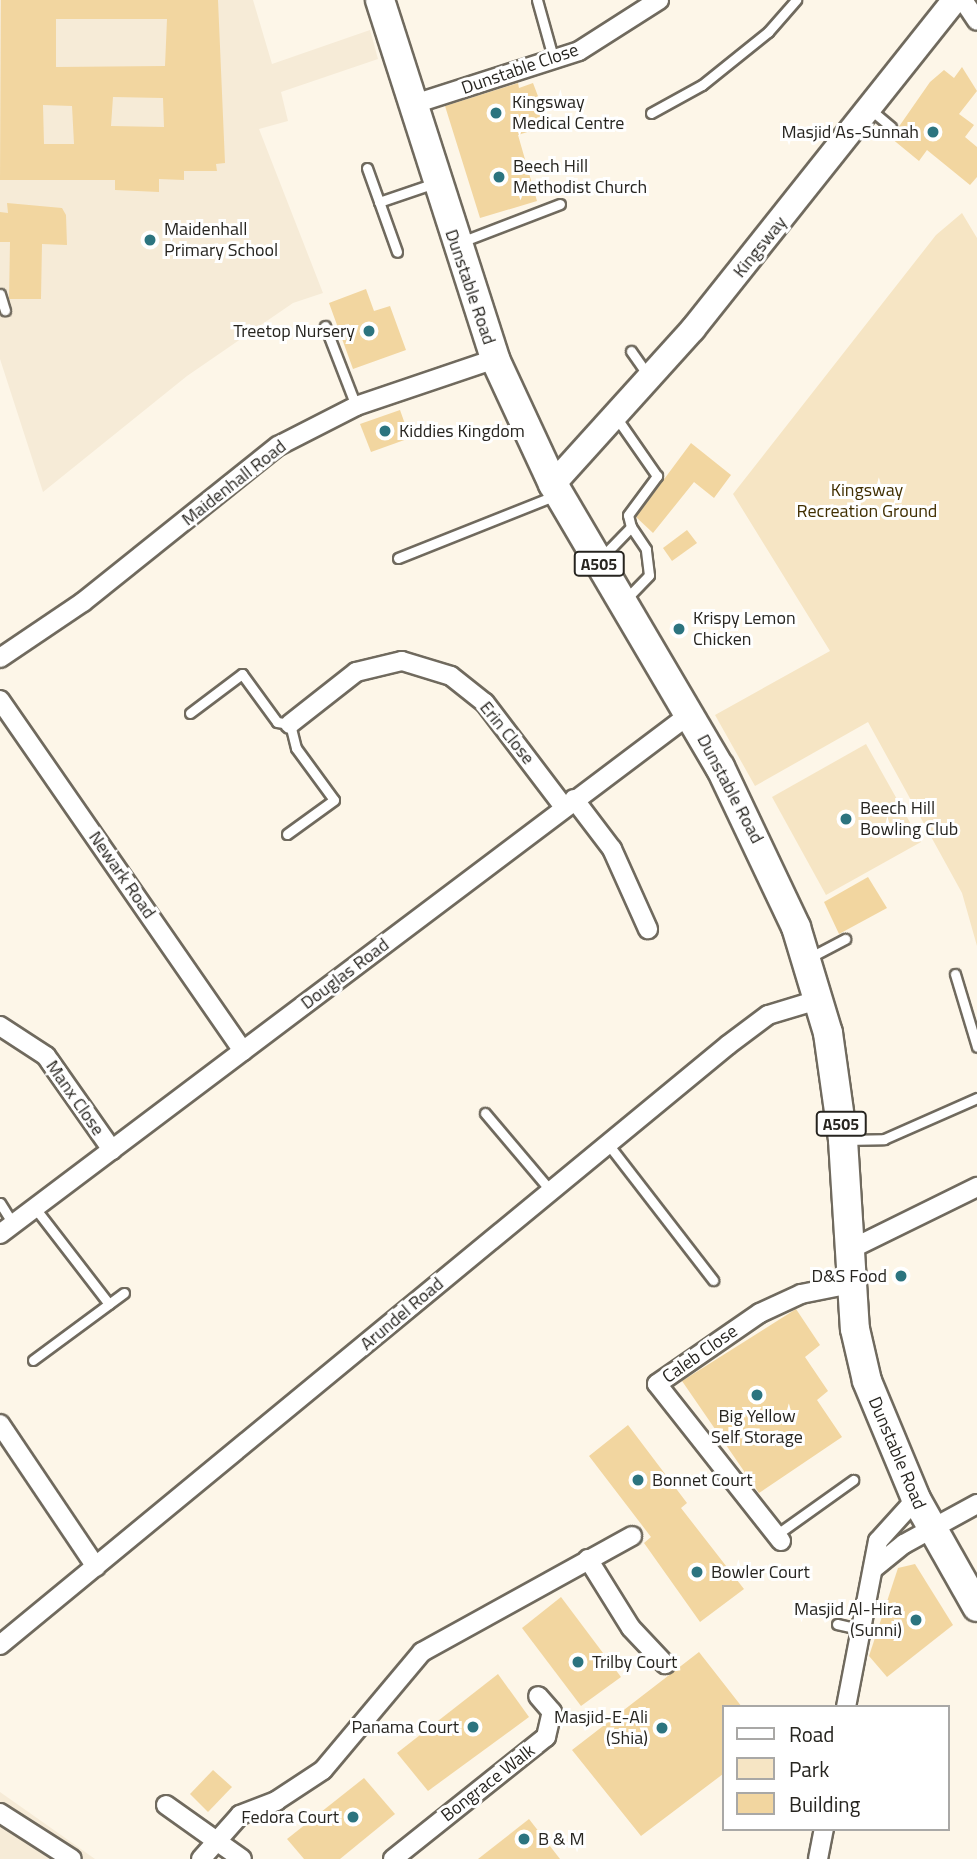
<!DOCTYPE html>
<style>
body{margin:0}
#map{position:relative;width:977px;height:1859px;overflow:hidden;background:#fdf6e8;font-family:"Titillium Web",sans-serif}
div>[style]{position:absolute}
.built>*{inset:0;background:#f6ebd7}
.green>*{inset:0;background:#f6e5c4}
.building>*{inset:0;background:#f2d6a0}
.roads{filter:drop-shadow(2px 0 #706a5e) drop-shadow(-2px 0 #706a5e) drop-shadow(0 2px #706a5e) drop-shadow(0 -2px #706a5e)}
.lane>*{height:9px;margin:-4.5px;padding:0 4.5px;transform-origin:4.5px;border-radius:4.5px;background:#fff}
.street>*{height:18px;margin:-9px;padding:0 9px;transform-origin:9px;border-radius:9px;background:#fff}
.secondary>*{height:24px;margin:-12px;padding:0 12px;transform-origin:12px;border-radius:12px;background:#fff}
.primary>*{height:28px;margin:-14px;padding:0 14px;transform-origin:14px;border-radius:14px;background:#fff}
.dots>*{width:19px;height:19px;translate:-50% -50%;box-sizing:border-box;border:4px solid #fff;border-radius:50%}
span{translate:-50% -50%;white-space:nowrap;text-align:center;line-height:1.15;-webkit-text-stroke:6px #fff;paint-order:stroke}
.shield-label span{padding:2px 5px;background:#fff;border:2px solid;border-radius:5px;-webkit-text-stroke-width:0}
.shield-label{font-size:16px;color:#272520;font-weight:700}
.street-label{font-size:18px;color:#272520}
.poi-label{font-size:18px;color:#272520}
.left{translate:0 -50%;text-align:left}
.right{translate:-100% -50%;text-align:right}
.park-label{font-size:18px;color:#412f01}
.legend{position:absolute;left:722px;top:1705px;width:228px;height:126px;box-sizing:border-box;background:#fff;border:2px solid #a9a8a6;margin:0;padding:9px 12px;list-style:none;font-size:21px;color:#272520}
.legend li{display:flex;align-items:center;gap:14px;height:35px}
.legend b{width:35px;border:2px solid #a9a8a6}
</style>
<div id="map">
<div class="built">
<i style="clip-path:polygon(0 0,253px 0,272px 64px,370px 30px,378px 59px,281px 92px,288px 121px,259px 129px,323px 293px,293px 303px,187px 376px,43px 492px,0 359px)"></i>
<i style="clip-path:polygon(0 1792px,95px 1859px,0 1859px)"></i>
</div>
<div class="green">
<i style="clip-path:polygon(962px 213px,977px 238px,977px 946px,962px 893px,868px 722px,755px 786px,715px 715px,830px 651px,733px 494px,936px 235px)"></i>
<i style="clip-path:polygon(866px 744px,921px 842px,826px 895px,772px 797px)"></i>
</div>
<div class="building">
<i style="clip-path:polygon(evenodd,1px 0,218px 0,225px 163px,216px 164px,217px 171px,184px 171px,184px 180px,159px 179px,159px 192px,115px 190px,115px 180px,0 180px,1px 0,56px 19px,167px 19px,165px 66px,56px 67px,56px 19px,1px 0,113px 97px,163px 98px,164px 127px,111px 126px,113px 97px,1px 0,43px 105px,72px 106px,74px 144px,44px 144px,43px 105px)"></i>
<i style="clip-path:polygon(962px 67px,977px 91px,959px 114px,974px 125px,965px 137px,977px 147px,977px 177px,970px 185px,927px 150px,919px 161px,891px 138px,930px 82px,944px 70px,954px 78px)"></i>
<i style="clip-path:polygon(518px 83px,519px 88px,533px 83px,549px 125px,518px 135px,537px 201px,480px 218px,445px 106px)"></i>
<i style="clip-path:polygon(7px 203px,62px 208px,66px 215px,67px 245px,42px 244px,41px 299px,9px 299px,10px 242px,0 242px,0 212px,8px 213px)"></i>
<i style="clip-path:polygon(366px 289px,374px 311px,390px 306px,406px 350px,353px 369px,329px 303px)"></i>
<i style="clip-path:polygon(400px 410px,410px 438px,371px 452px,360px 424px)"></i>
<i style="clip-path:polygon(691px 443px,731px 475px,714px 498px,694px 482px,653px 533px,636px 517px)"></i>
<i style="clip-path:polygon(687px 530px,697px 543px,672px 561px,663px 548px)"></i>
<i style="clip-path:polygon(868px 877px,887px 908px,839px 934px,824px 902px)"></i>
<i style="clip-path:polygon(796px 1309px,820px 1345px,805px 1357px,828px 1391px,817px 1400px,842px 1437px,759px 1493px,682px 1381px)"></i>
<i style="clip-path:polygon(628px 1425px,687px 1503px,681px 1508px,744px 1589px,700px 1622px,644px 1543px,651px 1537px,589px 1456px)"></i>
<i style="clip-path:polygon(915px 1564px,953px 1625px,887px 1677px,869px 1656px,898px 1568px)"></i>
<i style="clip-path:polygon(561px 1597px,621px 1677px,581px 1706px,522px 1628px)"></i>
<i style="clip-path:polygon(699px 1652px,742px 1707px,723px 1707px,723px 1774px,641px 1836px,572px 1750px)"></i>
<i style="clip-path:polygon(498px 1674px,529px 1717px,428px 1791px,397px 1753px)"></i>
<i style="clip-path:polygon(213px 1770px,232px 1787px,208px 1812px,190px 1794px)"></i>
<i style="clip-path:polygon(364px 1778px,395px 1814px,340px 1859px,304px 1859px,287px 1839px)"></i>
<i style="clip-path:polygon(529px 1819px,560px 1859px,478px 1859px)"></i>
</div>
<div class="roads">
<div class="lane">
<i style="left:537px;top:0;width:63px;rotate:74.4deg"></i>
<i style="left:871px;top:110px;width:26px;rotate:40deg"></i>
<i style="left:651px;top:113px;width:58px;rotate:-28.8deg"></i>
<i style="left:702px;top:85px;width:85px;rotate:-38.8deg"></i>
<i style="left:768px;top:32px;width:43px;rotate:-48.8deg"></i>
<i style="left:367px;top:168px;width:89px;rotate:70.3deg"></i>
<i style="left:379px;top:202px;width:59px;rotate:-18.7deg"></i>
<i style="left:461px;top:242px;width:106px;rotate:-21deg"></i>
<i style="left:0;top:294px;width:17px;rotate:73deg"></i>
<i style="left:325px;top:326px;width:86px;rotate:68.8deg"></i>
<i style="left:631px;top:351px;width:32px;rotate:55deg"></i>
<i style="left:602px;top:557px;width:42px;rotate:-46deg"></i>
<i style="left:631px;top:527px;width:12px;rotate:-104deg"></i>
<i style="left:628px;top:515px;width:49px;rotate:-53.4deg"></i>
<i style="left:657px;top:476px;width:72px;rotate:-124.8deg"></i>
<i style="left:398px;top:558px;width:168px;rotate:-21.7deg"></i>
<i style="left:626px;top:599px;width:33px;rotate:-46deg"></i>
<i style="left:649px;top:575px;width:26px;rotate:-97deg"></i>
<i style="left:646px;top:549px;width:27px;rotate:-124deg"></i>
<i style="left:190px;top:713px;width:65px;rotate:-36.9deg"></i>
<i style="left:242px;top:674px;width:59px;rotate:53.9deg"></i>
<i style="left:277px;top:722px;width:13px;rotate:9deg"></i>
<i style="left:290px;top:724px;width:25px;rotate:76deg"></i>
<i style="left:296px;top:748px;width:64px;rotate:53.8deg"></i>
<i style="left:334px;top:800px;width:58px;rotate:144.1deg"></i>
<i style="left:809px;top:958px;width:41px;rotate:-27.8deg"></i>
<i style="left:955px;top:974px;width:76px;rotate:73.2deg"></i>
<i style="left:485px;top:1113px;width:102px;rotate:49.8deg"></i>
<i style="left:845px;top:1140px;width:39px;rotate:-1deg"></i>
<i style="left:884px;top:1139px;width:102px;rotate:-23.8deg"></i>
<i style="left:608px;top:1144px;width:172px;rotate:52.3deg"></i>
<i style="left:0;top:1203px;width:25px;rotate:58deg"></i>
<i style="left:35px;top:1208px;width:121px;rotate:52.4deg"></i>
<i style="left:33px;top:1360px;width:113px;rotate:-36.4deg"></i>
<i style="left:776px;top:1535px;width:95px;rotate:-35.5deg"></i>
<i style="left:837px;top:1624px;width:23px;rotate:13deg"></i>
</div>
<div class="street">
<i style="left:963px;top:0;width:25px;rotate:56deg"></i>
<i style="left:411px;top:105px;width:176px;rotate:-17.8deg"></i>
<i style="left:579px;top:51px;width:95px;rotate:-32.5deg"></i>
<i style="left:0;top:658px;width:100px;rotate:-34deg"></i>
<i style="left:83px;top:602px;width:250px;rotate:-38.7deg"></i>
<i style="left:278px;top:446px;width:88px;rotate:-27.1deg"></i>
<i style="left:356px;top:406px;width:147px;rotate:-18.7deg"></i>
<i style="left:0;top:700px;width:427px;rotate:55.3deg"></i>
<i style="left:290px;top:724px;width:84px;rotate:-38.2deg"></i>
<i style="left:356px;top:672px;width:47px;rotate:-13.4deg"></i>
<i style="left:402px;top:661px;width:51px;rotate:17deg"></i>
<i style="left:451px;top:676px;width:43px;rotate:38.5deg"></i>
<i style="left:485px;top:703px;width:131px;rotate:52.8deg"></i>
<i style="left:574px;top:799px;width:63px;rotate:52.8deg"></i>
<i style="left:612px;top:849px;width:88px;rotate:65.8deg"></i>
<i style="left:0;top:1026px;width:55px;rotate:33.1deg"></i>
<i style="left:46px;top:1056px;width:115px;rotate:54.9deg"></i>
<i style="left:0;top:1234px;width:864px;rotate:-37deg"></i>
<i style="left:849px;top:1250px;width:143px;rotate:-26.2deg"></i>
<i style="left:0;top:1424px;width:172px;rotate:56.1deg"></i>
<i style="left:781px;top:1541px;width:200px;rotate:-128.3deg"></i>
<i style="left:657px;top:1384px;width:125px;rotate:-34.6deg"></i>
<i style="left:760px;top:1313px;width:45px;rotate:-24.9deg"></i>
<i style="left:801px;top:1294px;width:51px;rotate:-11.3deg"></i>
<i style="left:588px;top:1559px;width:81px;rotate:58.1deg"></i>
<i style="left:631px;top:1628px;width:50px;rotate:46.6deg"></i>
<i style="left:873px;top:1569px;width:40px;rotate:-39deg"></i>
<i style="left:904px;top:1544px;width:83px;rotate:-28.7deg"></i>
<i style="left:0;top:1645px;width:943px;rotate:-39.49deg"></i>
<i style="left:728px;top:1045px;width:50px;rotate:-36.9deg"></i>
<i style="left:768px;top:1015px;width:48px;rotate:-16.9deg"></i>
<i style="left:846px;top:1707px;width:169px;rotate:-79.1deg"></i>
<i style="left:878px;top:1541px;width:57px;rotate:-47.9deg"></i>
<i style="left:166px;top:1805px;width:93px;rotate:35.4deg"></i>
<i style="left:0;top:1813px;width:85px;rotate:32.6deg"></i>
<i style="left:201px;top:1859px;width:59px;rotate:-48.4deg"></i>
<i style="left:240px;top:1815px;width:39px;rotate:-21deg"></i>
<i style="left:276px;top:1801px;width:56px;rotate:-33.4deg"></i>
<i style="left:323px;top:1770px;width:154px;rotate:-50deg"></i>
<i style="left:422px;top:1652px;width:240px;rotate:-28.9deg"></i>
<i style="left:393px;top:1859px;width:196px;rotate:-38.6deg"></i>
<i style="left:546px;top:1737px;width:26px;rotate:-77deg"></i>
<i style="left:552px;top:1712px;width:21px;rotate:-131deg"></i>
<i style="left:818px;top:1859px;width:31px;rotate:-79deg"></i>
</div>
<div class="secondary">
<i style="left:553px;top:484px;width:209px;rotate:-47.9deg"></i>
<i style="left:693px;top:329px;width:421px;rotate:-51.5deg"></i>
</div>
<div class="primary">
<i style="left:380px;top:0;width:377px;rotate:72.2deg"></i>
<i style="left:495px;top:359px;width:138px;rotate:65.1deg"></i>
<i style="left:553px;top:484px;width:329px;rotate:59.5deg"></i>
<i style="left:720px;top:767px;width:177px;rotate:64.6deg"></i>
<i style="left:796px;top:927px;width:111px;rotate:73.2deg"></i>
<i style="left:828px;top:1033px;width:108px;rotate:82deg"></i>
<i style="left:843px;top:1140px;width:189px;rotate:86.4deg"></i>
<i style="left:855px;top:1329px;width:53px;rotate:77deg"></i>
<i style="left:867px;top:1381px;width:128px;rotate:67.4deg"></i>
<i style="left:916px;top:1499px;width:124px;rotate:60.5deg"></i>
</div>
</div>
<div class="dots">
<i style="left:496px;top:113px;background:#2c747f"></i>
<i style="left:933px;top:132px;background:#2c747f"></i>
<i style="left:499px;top:177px;background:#2c747f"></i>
<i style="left:150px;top:240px;background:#2c747f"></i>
<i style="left:369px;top:331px;background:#2c747f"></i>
<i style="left:385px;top:431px;background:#2c747f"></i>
<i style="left:679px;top:629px;background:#2c747f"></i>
<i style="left:846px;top:819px;background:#2c747f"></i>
<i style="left:901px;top:1276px;background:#2c747f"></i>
<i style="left:757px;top:1395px;background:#2c747f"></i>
<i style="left:638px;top:1480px;background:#2c747f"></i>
<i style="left:697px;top:1572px;background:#2c747f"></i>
<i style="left:916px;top:1620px;background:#2c747f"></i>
<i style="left:578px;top:1662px;background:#2c747f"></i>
<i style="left:473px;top:1727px;background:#2c747f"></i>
<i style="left:662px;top:1728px;background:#2c747f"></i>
<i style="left:353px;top:1817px;background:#2c747f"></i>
<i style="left:524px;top:1839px;background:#2c747f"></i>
</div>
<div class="shield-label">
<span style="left:599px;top:564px">A505</span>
<span style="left:841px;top:1124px">A505</span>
</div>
<div class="street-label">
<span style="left:520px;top:69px;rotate:-19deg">Dunstable Close</span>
<span style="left:760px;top:247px;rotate:-51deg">Kingsway</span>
<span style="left:470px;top:287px;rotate:71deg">Dunstable Road</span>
<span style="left:234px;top:483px;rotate:-38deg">Maidenhall Road</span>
<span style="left:507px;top:733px;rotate:51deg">Erin Close</span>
<span style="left:730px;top:789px;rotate:62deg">Dunstable Road</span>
<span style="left:122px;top:875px;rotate:55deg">Newark Road</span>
<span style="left:345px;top:974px;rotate:-37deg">Douglas Road</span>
<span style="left:75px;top:1098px;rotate:55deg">Manx Close</span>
<span style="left:402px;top:1314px;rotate:-40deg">Arundel Road</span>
<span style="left:700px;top:1354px;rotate:-35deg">Caleb Close</span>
<span style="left:897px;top:1453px;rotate:67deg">Dunstable Road</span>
<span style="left:488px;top:1783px;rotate:-38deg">Bongrace Walk</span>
</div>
<div class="poi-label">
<span class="left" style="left:512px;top:113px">Kingsway<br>Medical Centre</span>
<span class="right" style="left:919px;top:132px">Masjid As-Sunnah</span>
<span class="left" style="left:513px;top:177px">Beech Hill<br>Methodist Church</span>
<span class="left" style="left:164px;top:240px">Maidenhall<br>Primary School</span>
<span class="right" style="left:355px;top:331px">Treetop Nursery</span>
<span class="left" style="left:399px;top:431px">Kiddies Kingdom</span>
<span class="left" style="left:693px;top:629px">Krispy Lemon<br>Chicken</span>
<span class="left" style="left:860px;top:819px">Beech Hill<br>Bowling Club</span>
<span class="right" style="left:887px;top:1276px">D&amp;S Food</span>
<span style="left:757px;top:1427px">Big Yellow<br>Self Storage</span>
<span class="left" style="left:652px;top:1480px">Bonnet Court</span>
<span class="left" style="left:711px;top:1572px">Bowler Court</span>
<span class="right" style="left:902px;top:1620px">Masjid Al-Hira<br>(Sunni)</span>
<span class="left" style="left:592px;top:1662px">Trilby Court</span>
<span class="right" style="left:648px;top:1728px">Masjid-E-Ali<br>(Shia)</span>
<span class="right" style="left:459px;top:1727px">Panama Court</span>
<span class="right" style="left:339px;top:1817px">Fedora Court</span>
<span class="left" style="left:538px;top:1839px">B &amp; M</span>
</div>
<div class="park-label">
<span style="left:867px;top:501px">Kingsway<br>Recreation Ground</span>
</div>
<ul class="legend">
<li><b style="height:9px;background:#fff"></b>Road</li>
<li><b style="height:19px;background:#f6e5c4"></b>Park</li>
<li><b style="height:19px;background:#f2d6a0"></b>Building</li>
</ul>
</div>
